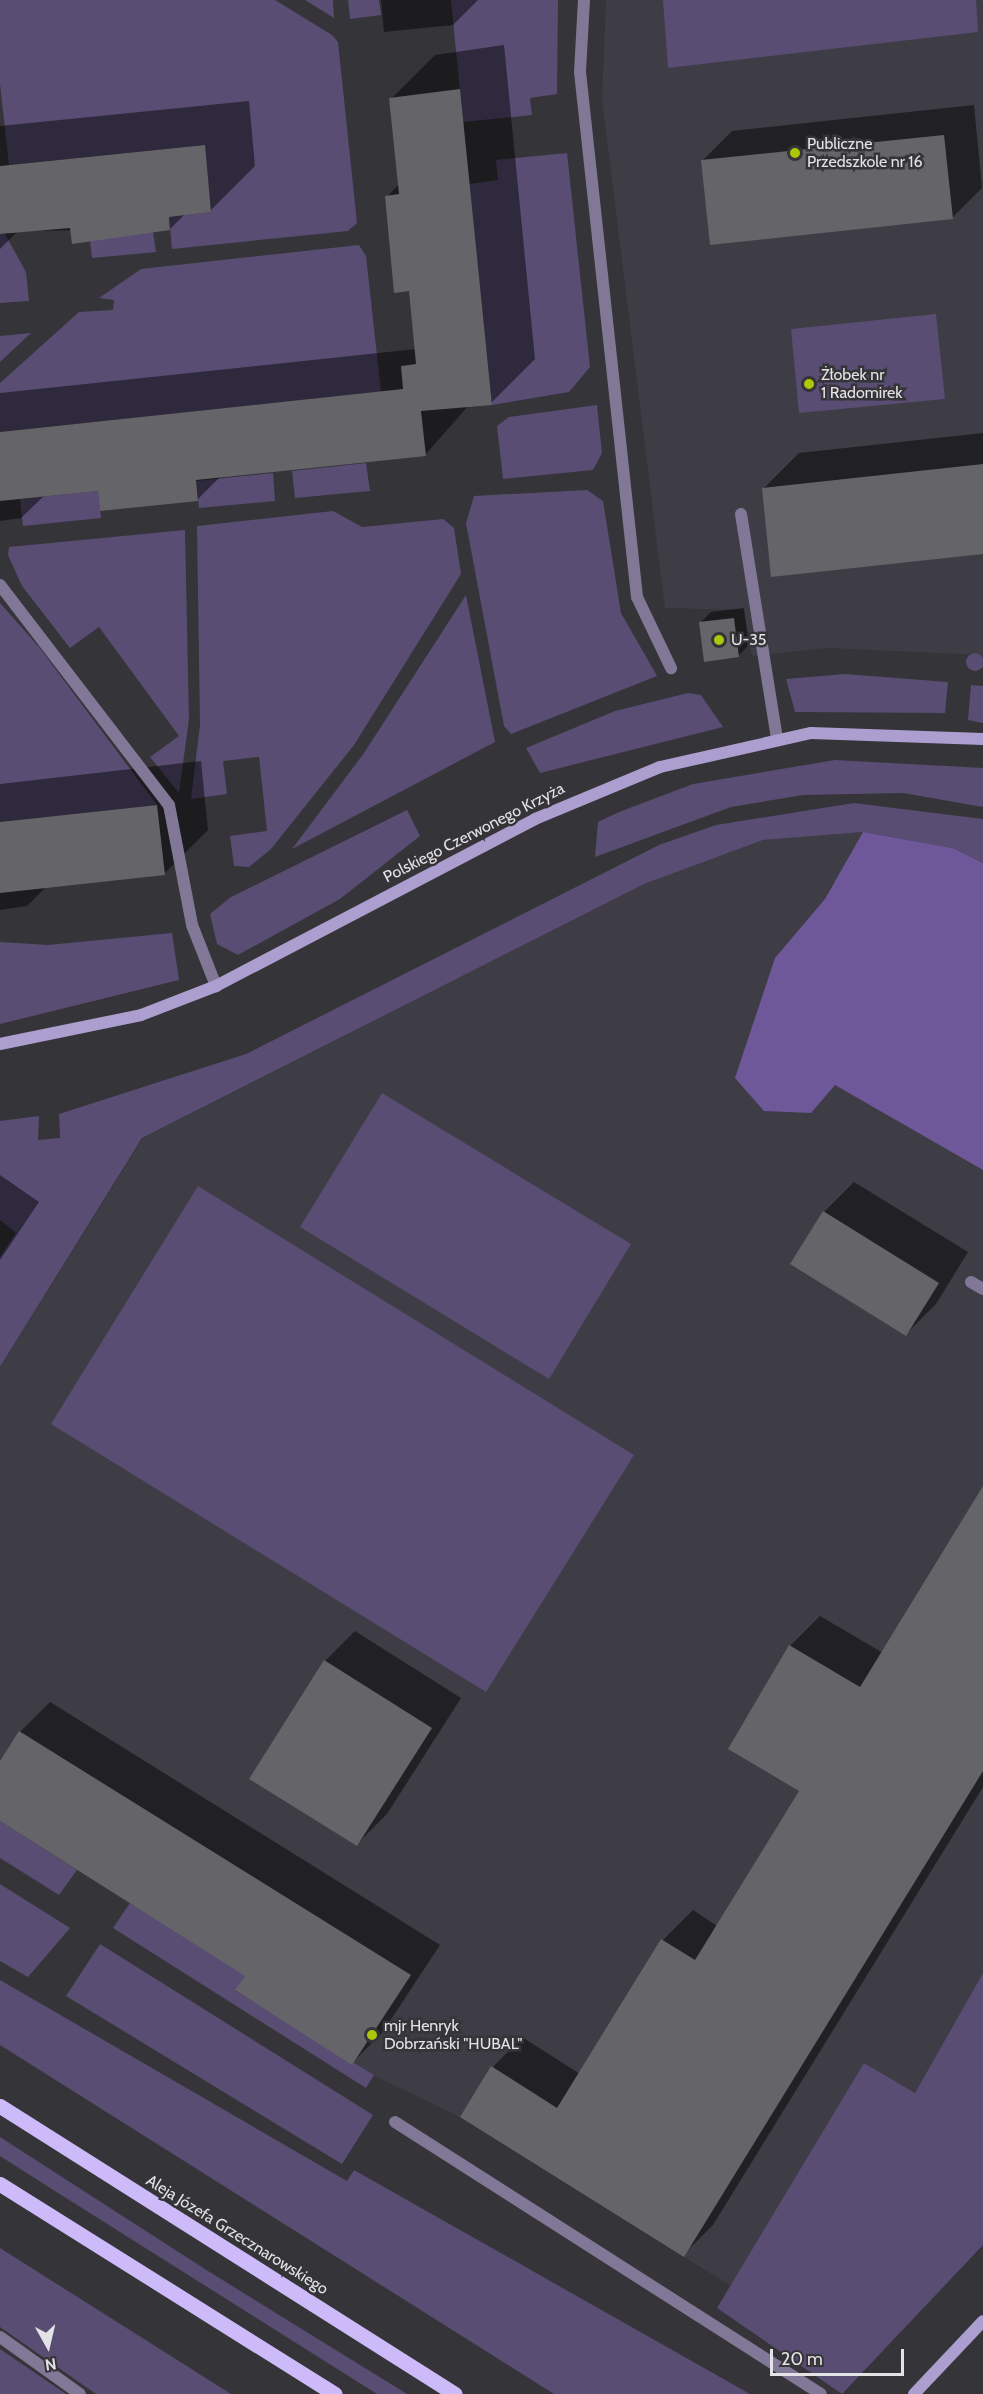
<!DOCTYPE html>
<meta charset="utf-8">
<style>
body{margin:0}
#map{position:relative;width:983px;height:2394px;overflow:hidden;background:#353438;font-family:Cabin,sans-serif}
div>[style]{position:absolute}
.built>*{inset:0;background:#3e3c45}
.green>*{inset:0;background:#594d74}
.round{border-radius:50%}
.forest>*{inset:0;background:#6e589a}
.shadow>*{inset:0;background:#0007}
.building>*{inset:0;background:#656468}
.lane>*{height:12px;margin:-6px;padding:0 6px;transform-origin:6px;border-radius:6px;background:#817897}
.street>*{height:12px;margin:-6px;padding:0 6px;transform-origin:6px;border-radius:6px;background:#817897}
.secondary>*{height:12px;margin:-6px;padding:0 6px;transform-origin:6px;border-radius:6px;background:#ac9ece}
.primary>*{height:15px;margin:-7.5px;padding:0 7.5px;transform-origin:7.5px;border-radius:7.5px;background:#cdbbf9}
.dots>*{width:16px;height:16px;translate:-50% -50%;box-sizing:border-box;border:3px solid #353438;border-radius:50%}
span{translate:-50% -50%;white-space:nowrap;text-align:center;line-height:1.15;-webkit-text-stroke:5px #353438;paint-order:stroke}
.poi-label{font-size:16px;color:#e3e2e4}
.left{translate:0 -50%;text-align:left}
.street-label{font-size:16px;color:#e3e2e4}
.north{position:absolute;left:18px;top:2316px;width:60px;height:60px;-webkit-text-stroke:4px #353438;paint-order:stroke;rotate:172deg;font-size:16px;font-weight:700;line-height:24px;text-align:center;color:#e3e2e4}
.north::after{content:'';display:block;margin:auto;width:21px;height:27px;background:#e3e2e4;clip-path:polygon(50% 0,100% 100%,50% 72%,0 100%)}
.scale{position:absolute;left:770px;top:2349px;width:134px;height:27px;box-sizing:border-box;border:3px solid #e3e2e4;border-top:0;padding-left:8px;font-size:18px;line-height:21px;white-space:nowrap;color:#e3e2e4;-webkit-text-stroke:4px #353438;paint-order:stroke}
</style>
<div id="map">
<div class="built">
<i style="clip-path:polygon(606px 0,983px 0,983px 655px,826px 648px,752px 656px,743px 610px,665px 608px,602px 99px)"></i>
<i style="clip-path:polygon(863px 832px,983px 863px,983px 1973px,915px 2093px,864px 2063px,731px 2286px,460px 2117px,352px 2065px,235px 1990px,245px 1975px,0 1821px,0 1368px,143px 1138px,647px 882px,763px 840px)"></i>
</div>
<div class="green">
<i style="clip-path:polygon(0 0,275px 0,332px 35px,338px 42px,357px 223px,348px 231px,172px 249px,169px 217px,211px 212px,204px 145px,9px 165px,0 84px)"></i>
<i style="clip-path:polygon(305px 0,333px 0,334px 18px)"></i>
<i style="clip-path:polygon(348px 0,379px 0,381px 15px,350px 19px)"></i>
<i style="clip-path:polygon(451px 0,558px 0,557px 94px,530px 98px,532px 115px,463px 122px)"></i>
<i style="clip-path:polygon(663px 0,976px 0,978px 32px,668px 68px)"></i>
<i style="clip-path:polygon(567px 153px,590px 367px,569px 392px,492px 405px,469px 184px,498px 180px,496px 160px)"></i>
<i style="clip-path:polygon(151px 219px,156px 252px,92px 258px,90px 241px)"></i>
<i style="clip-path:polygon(0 234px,5px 234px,26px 272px,29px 301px,0 303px)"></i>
<i style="clip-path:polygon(359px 245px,366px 256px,381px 392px,0 432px,0 383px,79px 312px,113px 310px,114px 300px,99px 298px,141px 269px)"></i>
<i style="clip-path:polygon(936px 314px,945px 399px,799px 413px,791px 329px)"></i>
<i style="clip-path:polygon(31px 333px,0 362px,0 336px)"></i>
<i style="clip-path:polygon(597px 405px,602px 453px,593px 470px,503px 479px,497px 426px,509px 417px)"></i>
<i style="clip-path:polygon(366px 463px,370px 491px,295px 498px,292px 471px)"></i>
<i style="clip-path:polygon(273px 473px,275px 501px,199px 508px,196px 481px)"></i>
<i style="clip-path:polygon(587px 490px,603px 501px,621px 613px,657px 676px,511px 734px,504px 726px,466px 523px,474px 496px)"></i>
<i style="clip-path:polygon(98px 491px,101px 518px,23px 526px,20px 499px)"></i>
<i style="clip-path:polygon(333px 511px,362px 527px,443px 519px,454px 528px,461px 574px,354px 745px,271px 849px,249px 867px,234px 866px,230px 836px,267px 831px,259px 757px,223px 761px,227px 794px,191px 799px,200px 725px,197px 526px)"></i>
<i style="clip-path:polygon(185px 530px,189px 719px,179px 793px,150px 757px,179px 736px,99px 627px,70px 648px,22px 586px,8px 555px,9px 547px)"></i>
<i style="clip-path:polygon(466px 595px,495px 742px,292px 849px,364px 753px)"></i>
<i style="clip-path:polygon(0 603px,39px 647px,157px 805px,0 822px)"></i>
<i class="round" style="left:966px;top:653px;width:18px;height:18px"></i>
<i style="clip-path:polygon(845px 674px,948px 682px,945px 713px,795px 712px,786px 679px)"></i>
<i style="clip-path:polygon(971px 685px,983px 686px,983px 723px,968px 720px)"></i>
<i style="clip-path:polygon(688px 693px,701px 695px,723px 727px,540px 773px,526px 748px,615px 711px)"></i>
<i style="clip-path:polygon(835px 760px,983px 768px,983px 807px,903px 793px,803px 795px,731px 807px,595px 857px,598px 822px,619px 812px,693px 784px)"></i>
<i style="clip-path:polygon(854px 803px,983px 819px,983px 863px,953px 848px,863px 832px,763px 840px,644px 884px,142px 1138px,0 1367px,0 1257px,16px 1233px,0 1220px,0 1121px,39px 1116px,38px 1140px,60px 1138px,59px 1114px,246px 1054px,659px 845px,716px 825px)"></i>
<i style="clip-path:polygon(407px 810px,420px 836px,340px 899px,238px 955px,217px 944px,210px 914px,231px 897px)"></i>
<i style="clip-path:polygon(172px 933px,179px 980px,0 1024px,0 942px,48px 945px)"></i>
<i style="clip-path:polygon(382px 1093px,631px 1244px,549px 1379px,300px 1227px)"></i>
<i style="clip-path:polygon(198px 1186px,634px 1455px,486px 1692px,51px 1424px)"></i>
<i style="clip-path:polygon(0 1821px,77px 1870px,59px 1895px,0 1858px)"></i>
<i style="clip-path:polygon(0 1884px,70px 1928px,28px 1977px,0 1961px)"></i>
<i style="clip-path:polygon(130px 1903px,245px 1975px,236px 1991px,374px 2075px,366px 2088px,113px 1928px)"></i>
<i style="clip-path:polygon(100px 1944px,373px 2115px,342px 2164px,66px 1996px)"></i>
<i style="clip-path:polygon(983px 1973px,983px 2245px,842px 2394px,717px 2308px,864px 2063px,915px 2093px)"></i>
<i style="clip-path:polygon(0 1980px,347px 2181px,354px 2170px,750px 2394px,554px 2394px,0 2045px)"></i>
<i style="clip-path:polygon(0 2137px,208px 2271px,407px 2394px,377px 2394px,47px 2186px,0 2156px)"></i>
<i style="clip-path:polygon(0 2248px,220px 2387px,231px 2394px,96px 2394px,0 2327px)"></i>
<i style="clip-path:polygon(0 2349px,66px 2394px,0 2394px)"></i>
</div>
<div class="forest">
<i style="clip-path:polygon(863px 832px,953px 848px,983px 863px,983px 1170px,835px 1085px,811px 1113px,764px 1111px,735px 1078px,775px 958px,825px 899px)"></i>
</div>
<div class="shadow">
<i style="clip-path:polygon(381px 0,478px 0,453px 25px,384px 32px)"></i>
<i style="clip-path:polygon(504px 45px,535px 359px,491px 403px,469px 405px,425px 455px,221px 476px,197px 500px,99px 490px,45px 495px,21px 518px,0 521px,0 393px,416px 349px,410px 290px,387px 197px,399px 184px,391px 99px,435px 55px)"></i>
<i style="clip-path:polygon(249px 101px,255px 166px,210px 211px,185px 214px,170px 229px,18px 231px,0 249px,0 126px)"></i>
<i style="clip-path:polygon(974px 105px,982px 188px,952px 218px,702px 161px,732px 131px)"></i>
<i style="clip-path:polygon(983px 433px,983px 553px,763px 489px,799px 453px)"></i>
<i style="clip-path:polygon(744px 608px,749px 645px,738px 656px,701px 622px,711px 612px)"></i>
<i style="clip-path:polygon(201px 761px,208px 830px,164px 874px,46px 887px,27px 906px,0 910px,0 784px)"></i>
<i style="clip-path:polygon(0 1175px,39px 1202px,0 1260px)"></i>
<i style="clip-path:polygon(854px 1182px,968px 1252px,936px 1304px,906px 1334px,824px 1212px)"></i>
<i style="clip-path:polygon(983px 1489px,983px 1787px,713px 2225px,683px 2255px,493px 2067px,522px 2037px,580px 2074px,663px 1940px,693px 1910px,717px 1926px,801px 1790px,790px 1646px,820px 1616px,883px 1653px)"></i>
<i style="clip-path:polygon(355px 1631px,461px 1698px,387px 1814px,357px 1844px,325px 1661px)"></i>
<i style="clip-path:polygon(50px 1702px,440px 1945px,382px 2033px,352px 2063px,248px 1975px,0 1819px,0 1763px,20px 1732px)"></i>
</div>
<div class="building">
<i style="clip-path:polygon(460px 89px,492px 405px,421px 411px,426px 456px,196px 480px,198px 501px,100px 511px,98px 491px,0 501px,0 432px,403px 389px,401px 366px,416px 364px,409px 291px,394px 293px,385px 196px,399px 194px,389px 98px)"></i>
<i style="clip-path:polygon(944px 135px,953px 219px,710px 245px,701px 160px)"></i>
<i style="clip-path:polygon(205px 145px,211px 212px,169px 217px,170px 230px,72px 244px,70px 228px,0 234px,0 166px)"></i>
<i style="clip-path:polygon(983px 464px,983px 554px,771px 577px,762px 488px)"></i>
<i style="clip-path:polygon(734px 618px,739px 657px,704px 662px,699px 622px)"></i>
<i style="clip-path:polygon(157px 805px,165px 875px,0 893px,0 822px)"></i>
<i style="clip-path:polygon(823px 1211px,939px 1283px,906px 1336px,790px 1264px)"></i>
<i style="clip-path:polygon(983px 1486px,983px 1771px,684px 2257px,460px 2117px,491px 2066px,557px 2108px,661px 1939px,695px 1960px,799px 1791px,728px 1749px,789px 1645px,860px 1687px)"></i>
<i style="clip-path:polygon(324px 1660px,432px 1728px,357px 1846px,249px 1779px)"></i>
<i style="clip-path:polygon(19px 1731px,411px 1975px,352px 2065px,235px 1990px,245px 1976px,0 1821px,0 1761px)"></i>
</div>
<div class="lane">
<i style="left:741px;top:514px;width:228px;rotate:80.9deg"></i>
<i style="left:971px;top:1282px;width:14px;rotate:30deg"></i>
<i style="left:395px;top:2122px;width:505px;rotate:32.56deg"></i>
<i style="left:0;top:2337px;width:98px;rotate:35.5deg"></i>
</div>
<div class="street">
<i style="left:584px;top:0;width:72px;rotate:93.2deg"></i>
<i style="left:580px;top:72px;width:528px;rotate:83.8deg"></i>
<i style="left:637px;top:597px;width:79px;rotate:64.4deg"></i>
<i style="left:0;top:585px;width:277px;rotate:52.5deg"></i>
<i style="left:169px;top:805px;width:122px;rotate:79.1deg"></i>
<i style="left:192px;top:925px;width:66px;rotate:68.5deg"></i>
</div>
<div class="secondary">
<i style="left:0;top:1044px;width:144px;rotate:-11.6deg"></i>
<i style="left:141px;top:1015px;width:80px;rotate:-21.1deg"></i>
<i style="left:216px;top:986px;width:360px;rotate:-27.6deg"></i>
<i style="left:535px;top:819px;width:135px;rotate:-22.6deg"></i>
<i style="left:660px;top:767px;width:155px;rotate:-12.7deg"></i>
<i style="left:811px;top:733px;width:172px;rotate:2deg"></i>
<i style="left:914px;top:2394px;width:100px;rotate:-46.6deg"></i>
</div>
<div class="primary">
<i style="left:0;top:2106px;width:538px;rotate:32.33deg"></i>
<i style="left:0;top:2184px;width:395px;rotate:32.1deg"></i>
</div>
<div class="dots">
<i style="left:795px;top:153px;background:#aec60a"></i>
<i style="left:809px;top:384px;background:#aec60a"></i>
<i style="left:719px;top:640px;background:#aec60a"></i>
<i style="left:372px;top:2035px;background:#aec60a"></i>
</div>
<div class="poi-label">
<span class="left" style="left:807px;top:153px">Publiczne<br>Przedszkole nr 16</span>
<span class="left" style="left:821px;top:384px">Żłobek nr<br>1 Radomirek</span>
<span class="left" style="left:731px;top:640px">U-35</span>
<span class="left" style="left:384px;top:2035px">mjr Henryk<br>Dobrzański "HUBAL"</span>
</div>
<div class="street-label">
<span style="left:474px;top:833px;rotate:-27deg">Polskiego Czerwonego Krzyża</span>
<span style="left:237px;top:2235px;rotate:32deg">Aleja Józefa Grzecznarowskiego</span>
</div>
<div class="north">N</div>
<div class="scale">20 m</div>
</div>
